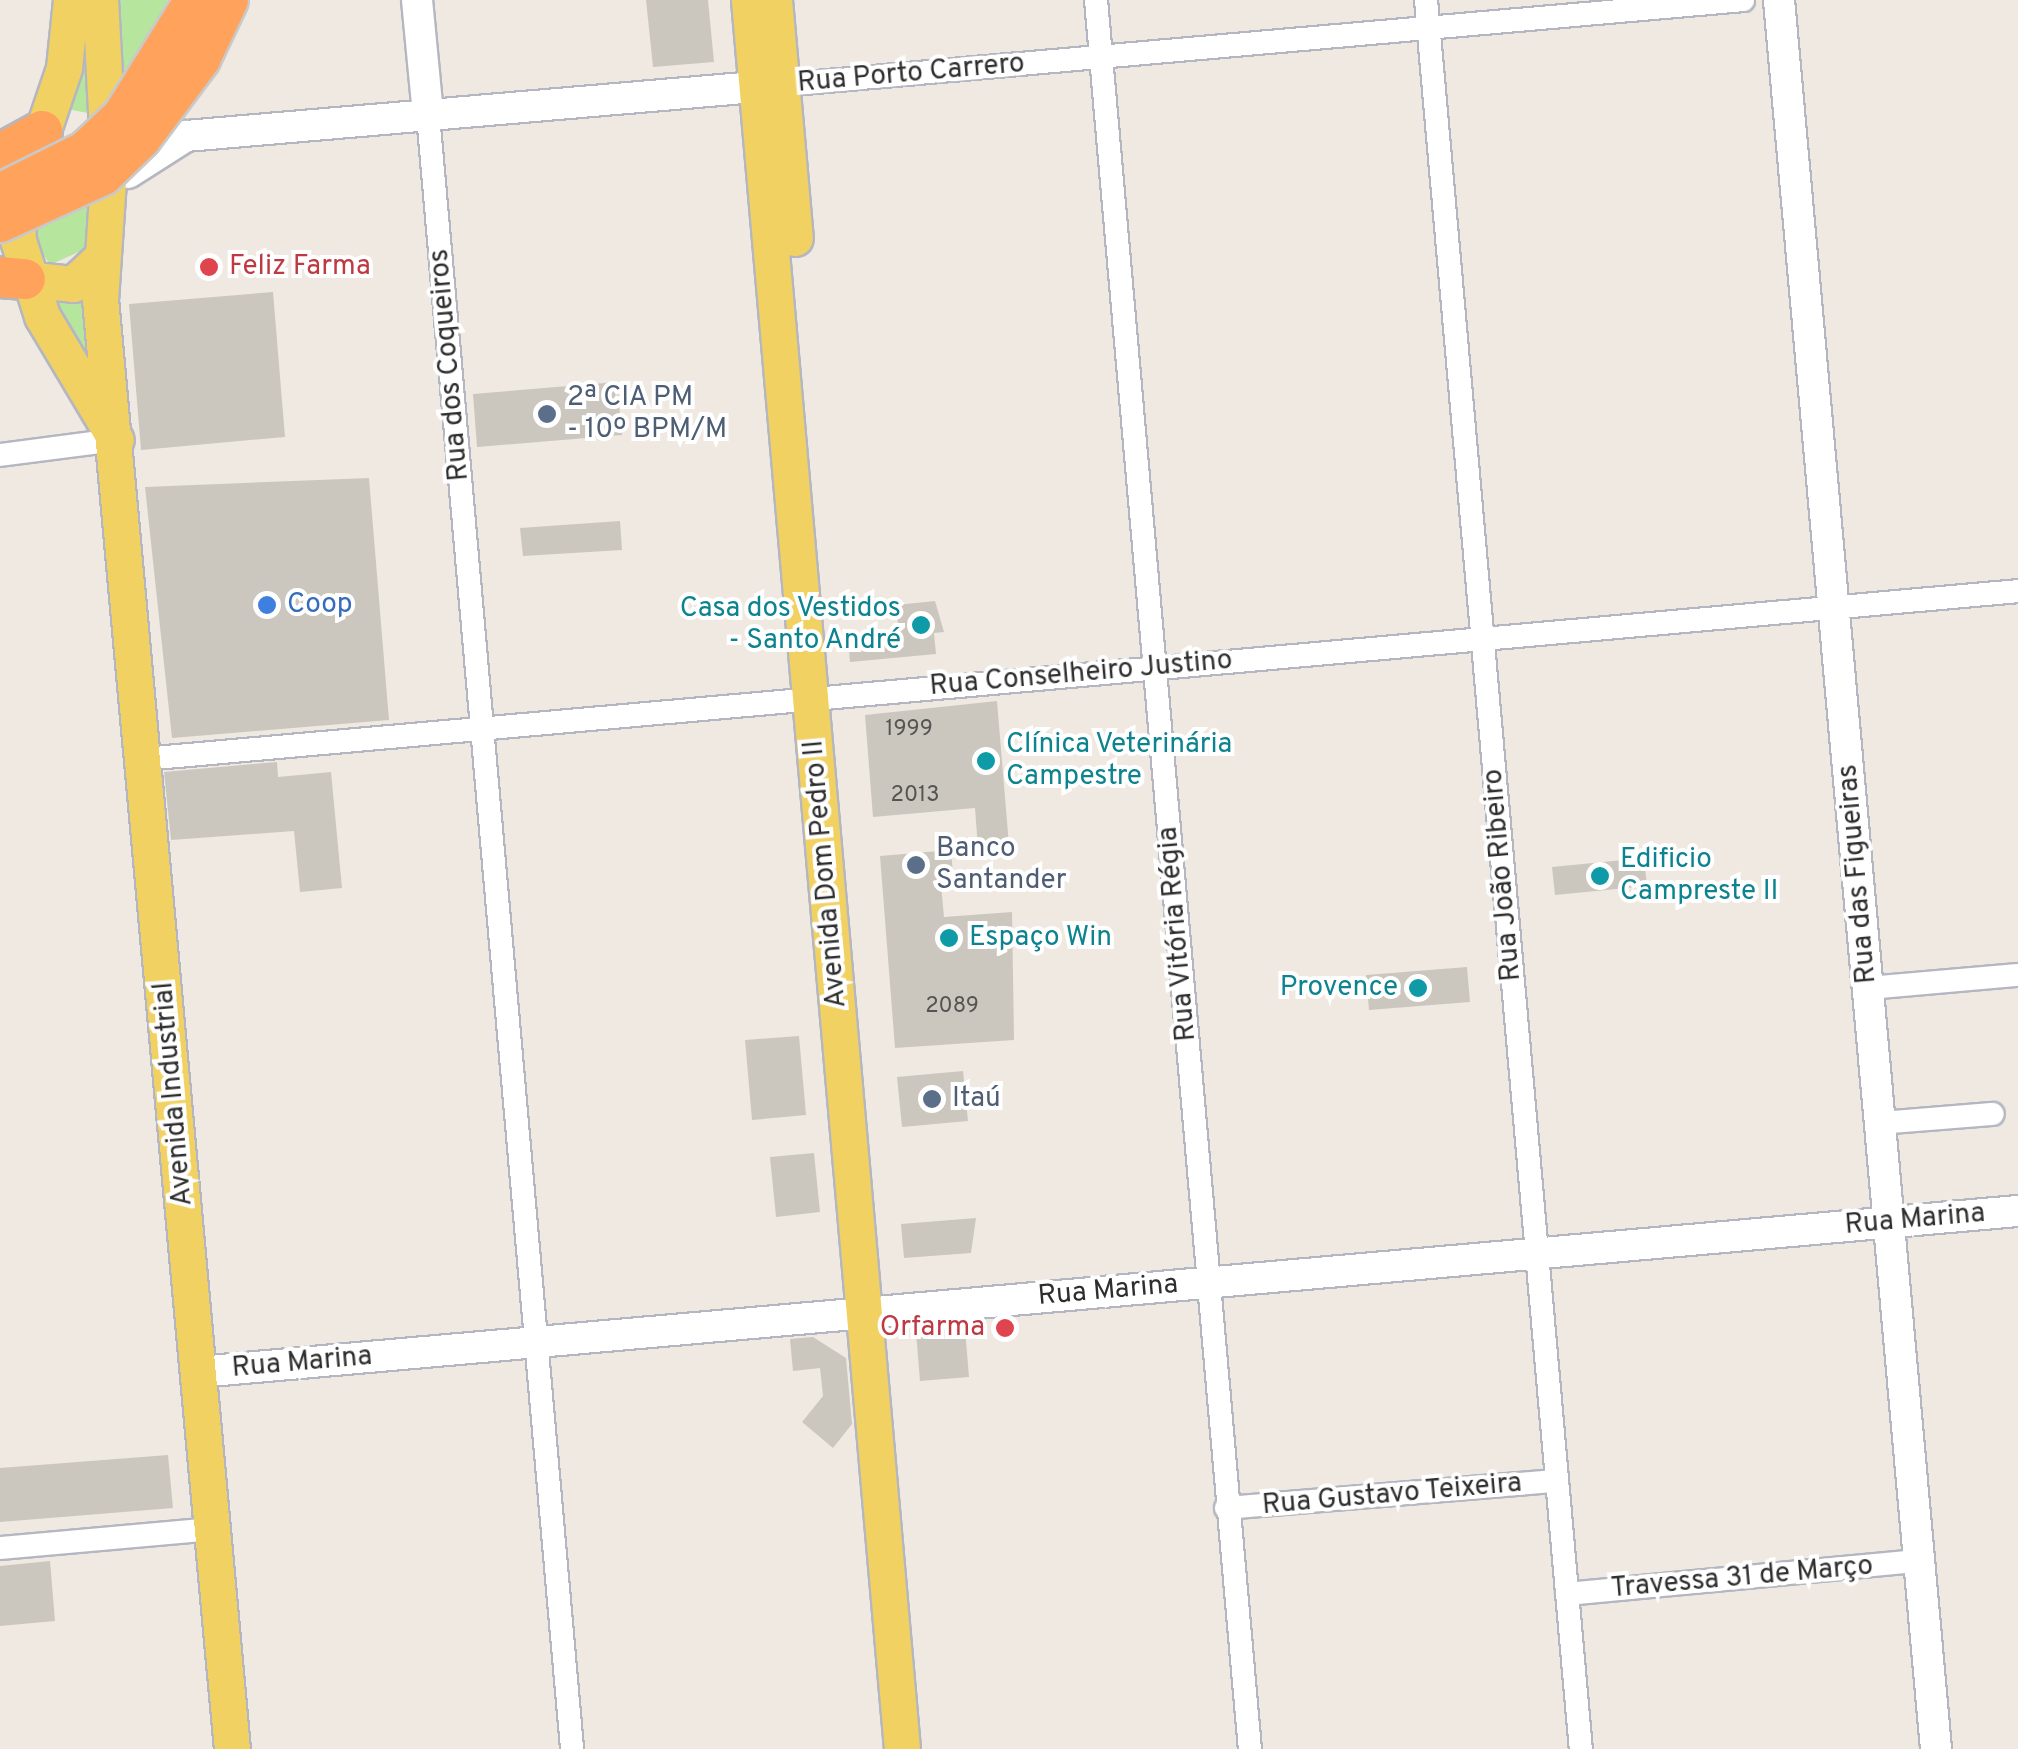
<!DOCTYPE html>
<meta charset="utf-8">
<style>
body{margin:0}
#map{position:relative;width:2018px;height:1749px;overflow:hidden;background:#efe9e1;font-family:Overpass,sans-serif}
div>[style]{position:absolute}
.green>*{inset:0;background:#b6e59e}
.building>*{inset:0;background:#cbc7bf}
.roads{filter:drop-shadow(2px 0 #b4b7c1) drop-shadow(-2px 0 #b4b7c1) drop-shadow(0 2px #b4b7c1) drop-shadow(0 -2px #b4b7c1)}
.street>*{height:22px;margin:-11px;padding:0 11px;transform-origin:11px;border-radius:11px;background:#fff}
.secondary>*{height:30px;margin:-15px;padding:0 15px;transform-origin:15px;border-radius:15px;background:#fff}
.primary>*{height:35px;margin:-17.5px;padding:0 17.5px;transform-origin:17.5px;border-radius:17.5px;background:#f2d163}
.highway>*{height:40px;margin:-20px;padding:0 20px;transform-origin:20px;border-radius:20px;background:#ffa35c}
.bridges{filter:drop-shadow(2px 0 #c9c9c9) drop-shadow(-2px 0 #c9c9c9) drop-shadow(0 2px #c9c9c9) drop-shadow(0 -2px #c9c9c9)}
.highway-bridge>*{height:40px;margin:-20px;padding:0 20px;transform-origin:20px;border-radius:20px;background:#ffa35c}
.dots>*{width:28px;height:28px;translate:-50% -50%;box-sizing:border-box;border:5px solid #fff;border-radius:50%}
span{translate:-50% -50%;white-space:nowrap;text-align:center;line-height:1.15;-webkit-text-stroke:8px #fff;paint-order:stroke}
.number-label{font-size:22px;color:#555452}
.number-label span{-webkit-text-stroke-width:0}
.street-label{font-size:28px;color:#2e2e2e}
.health-label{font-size:28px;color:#be3a42}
.left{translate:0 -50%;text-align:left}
.right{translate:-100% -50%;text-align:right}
.service-label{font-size:28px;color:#4e5e75}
.shop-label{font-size:28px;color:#366cbe}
.culture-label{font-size:28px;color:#0d838f}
</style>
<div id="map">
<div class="green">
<i style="clip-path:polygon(83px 0,93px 114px,67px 109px)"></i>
<i style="clip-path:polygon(111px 0,168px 0,129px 75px,188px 120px,144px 125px,122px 112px)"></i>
<i style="clip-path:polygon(90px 162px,85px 249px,50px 265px,33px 238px,35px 214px)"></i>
<i style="clip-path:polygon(85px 295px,95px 398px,54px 298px)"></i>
</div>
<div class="building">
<i style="clip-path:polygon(646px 0,708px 0,714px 62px,653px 67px)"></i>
<i style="clip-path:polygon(273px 292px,285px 437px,141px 450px,129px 304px)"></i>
<i style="clip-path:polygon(617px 382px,622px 435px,477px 447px,473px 394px)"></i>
<i style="clip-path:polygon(369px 478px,389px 720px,172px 738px,145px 487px)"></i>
<i style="clip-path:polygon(620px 521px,622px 550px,523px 556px,520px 528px)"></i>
<i style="clip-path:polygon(935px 601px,944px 632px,934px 633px,936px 654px,850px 662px,848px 639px,899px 634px,896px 605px)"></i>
<i style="clip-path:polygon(997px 701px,1009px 845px,978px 848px,975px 808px,873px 817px,865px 715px)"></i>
<i style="clip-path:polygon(277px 762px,278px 777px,331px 772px,342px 888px,300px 892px,294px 831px,171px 840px,164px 772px)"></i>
<i style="clip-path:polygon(951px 850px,953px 874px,940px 874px,944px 917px,1012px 912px,1014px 1040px,895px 1048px,880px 856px)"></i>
<i style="clip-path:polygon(1644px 858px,1647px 886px,1555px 895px,1552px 867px)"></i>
<i style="clip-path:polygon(1467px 967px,1470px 1002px,1369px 1010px,1366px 975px)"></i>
<i style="clip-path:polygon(799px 1036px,806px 1115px,752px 1120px,745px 1040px)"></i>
<i style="clip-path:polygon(963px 1071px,968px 1121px,902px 1127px,897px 1077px)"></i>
<i style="clip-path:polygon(814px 1153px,820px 1212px,776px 1217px,770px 1157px)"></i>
<i style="clip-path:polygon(976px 1218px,971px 1253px,904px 1258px,901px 1224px)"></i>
<i style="clip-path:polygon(965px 1329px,969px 1377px,920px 1381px,916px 1332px)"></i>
<i style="clip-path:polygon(813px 1337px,846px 1358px,852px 1424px,833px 1448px,802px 1422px,823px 1396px,820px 1368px,793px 1371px,790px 1339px)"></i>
<i style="clip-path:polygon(168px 1455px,173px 1508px,0 1522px,0 1468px)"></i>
<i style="clip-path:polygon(50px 1561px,55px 1621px,0 1626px,0 1566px)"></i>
</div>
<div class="roads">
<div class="street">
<i style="left:1096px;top:0;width:1756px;rotate:84.97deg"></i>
<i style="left:1426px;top:0;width:1756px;rotate:84.94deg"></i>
<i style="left:782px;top:85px;width:965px;rotate:-5.05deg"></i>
<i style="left:428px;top:115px;width:1640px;rotate:84.96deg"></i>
<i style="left:0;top:455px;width:117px;rotate:-7.4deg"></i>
<i style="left:144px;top:759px;width:1882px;rotate:-5.12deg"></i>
<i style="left:1868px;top:988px;width:151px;rotate:-5deg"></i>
<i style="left:1880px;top:1123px;width:113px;rotate:-4.6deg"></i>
<i style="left:1226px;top:1508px;width:332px;rotate:-4.7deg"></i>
<i style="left:0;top:1548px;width:214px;rotate:-5.1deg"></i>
<i style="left:1567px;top:1594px;width:352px;rotate:-5.4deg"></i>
</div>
<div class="secondary">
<i style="left:417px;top:0;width:116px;rotate:84.5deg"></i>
<i style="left:1779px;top:0;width:1756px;rotate:84.87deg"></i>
<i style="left:128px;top:173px;width:69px;rotate:-32.5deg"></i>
<i style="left:186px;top:136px;width:594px;rotate:-4.92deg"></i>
<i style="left:199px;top:1372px;width:1826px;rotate:-5.06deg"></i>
</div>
<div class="primary">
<i style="left:71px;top:0;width:68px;rotate:95.9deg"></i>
<i style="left:64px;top:68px;width:137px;rotate:108.7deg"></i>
<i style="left:20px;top:198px;width:39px;rotate:94deg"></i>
<i style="left:17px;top:237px;width:83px;rotate:72.4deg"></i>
<i style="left:42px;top:316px;width:144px;rotate:59.2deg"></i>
<i style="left:100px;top:0;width:165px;rotate:86.9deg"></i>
<i style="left:109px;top:165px;width:134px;rotate:93.8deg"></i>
<i style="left:100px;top:299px;width:1456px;rotate:84.8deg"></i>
<i style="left:749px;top:0;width:1756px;rotate:85deg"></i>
<i style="left:774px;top:0;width:239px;rotate:85deg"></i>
<i style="left:25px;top:279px;width:48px;rotate:5.9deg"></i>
<i style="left:73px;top:284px;width:34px;rotate:-43deg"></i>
</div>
<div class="highway">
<i style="left:0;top:154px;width:48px;rotate:-28.7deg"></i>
<i style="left:0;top:277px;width:25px;rotate:5deg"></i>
</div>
</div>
<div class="bridges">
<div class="highway-bridge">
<i style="left:0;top:194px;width:96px;rotate:-26.6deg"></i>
<i style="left:86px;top:151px;width:51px;rotate:-43.4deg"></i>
<i style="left:123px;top:116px;width:137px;rotate:-58.2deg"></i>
<i style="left:0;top:222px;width:113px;rotate:-24.5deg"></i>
<i style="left:103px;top:175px;width:53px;rotate:-44.2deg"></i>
<i style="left:141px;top:138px;width:99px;rotate:-53.2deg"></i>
<i style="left:200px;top:59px;width:65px;rotate:-64.6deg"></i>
</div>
</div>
<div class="dots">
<i style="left:209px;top:267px;background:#e0444e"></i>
<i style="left:547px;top:414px;background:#5c6f8a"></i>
<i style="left:267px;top:605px;background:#3f7fe0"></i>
<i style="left:921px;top:625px;background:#0f9aa8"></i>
<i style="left:986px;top:761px;background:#0f9aa8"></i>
<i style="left:916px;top:865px;background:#5c6f8a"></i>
<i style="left:1600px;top:876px;background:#0f9aa8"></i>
<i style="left:949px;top:938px;background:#0f9aa8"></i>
<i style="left:1418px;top:988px;background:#0f9aa8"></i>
<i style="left:932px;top:1099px;background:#5c6f8a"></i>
<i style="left:1005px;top:1328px;background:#e0444e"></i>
</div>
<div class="number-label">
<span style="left:909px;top:730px">1999</span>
<span style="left:915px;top:796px">2013</span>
<span style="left:952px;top:1007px">2089</span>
</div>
<div class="street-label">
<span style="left:911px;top:74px;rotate:-5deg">Rua Porto Carrero</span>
<span style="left:450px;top:365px;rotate:-95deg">Rua dos Coqueiros</span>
<span style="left:1081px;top:674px;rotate:-5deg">Rua Conselheiro Justino</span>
<span style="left:826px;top:874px;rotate:-95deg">Avenida Dom Pedro II</span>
<span style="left:1858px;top:874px;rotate:-95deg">Rua das Figueiras</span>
<span style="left:1503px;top:875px;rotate:-95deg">Rua João Ribeiro</span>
<span style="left:1178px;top:934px;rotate:-95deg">Rua Vitória Régia</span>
<span style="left:174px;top:1094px;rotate:-95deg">Avenida Industrial</span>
<span style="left:1915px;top:1220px;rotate:-5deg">Rua Marina</span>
<span style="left:1108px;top:1291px;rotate:-5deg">Rua Marina</span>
<span style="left:302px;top:1363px;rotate:-5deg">Rua Marina</span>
<span style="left:1392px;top:1495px;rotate:-5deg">Rua Gustavo Teixeira</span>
<span style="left:1742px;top:1578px;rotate:-5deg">Travessa 31 de Março</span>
</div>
<div class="health-label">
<span class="left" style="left:229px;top:267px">Feliz Farma</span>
<span class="right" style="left:985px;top:1328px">Orfarma</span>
</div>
<div class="service-label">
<span class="left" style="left:567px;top:414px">2ª CIA PM<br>- 10º BPM/M</span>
<span class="left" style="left:936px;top:865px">Banco<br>Santander</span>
<span class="left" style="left:952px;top:1099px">Itaú</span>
</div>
<div class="shop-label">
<span class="left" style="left:287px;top:605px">Coop</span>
</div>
<div class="culture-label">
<span class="right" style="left:901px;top:625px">Casa dos Vestidos<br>- Santo André</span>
<span class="left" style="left:1006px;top:761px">Clínica Veterinária<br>Campestre</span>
<span class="left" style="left:1620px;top:876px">Edificio<br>Campreste II</span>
<span class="left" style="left:969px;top:938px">Espaço Win</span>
<span class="right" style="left:1398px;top:988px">Provence</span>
</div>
</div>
